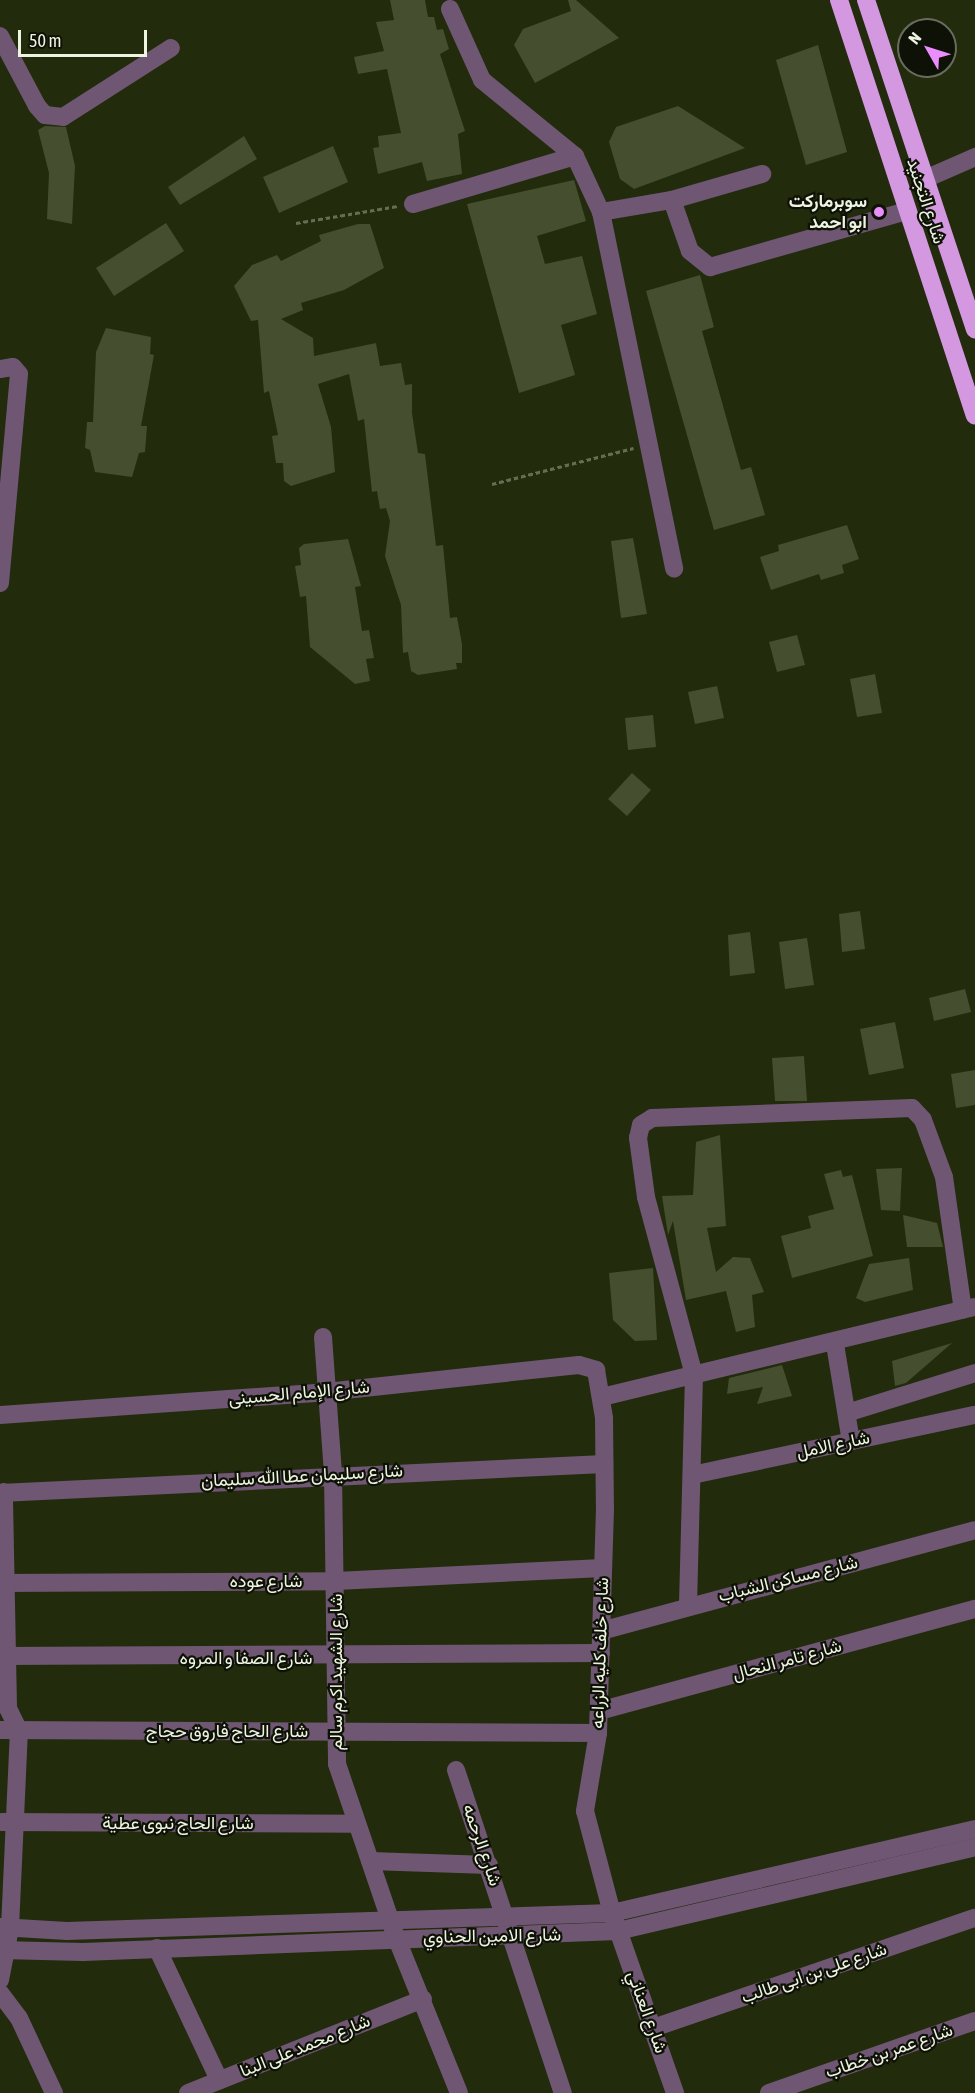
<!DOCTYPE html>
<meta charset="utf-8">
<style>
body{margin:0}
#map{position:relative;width:975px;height:2093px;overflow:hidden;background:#232b0d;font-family:"Asap Condensed",Vazirmatn,sans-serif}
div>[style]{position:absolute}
.building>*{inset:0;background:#454e2f}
.path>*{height:3px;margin-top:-1.5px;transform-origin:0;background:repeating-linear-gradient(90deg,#666d53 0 4.5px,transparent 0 7.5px)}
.minor>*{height:18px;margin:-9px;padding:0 9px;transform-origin:9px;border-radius:9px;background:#6f5773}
.highway>*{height:18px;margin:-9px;padding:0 9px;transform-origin:9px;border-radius:9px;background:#d398df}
.dots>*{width:16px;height:16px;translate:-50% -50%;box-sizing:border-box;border:3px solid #0e1206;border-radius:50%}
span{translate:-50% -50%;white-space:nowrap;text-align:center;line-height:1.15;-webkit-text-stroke:4.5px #0e1206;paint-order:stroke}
.street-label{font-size:18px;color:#eef4e2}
.poi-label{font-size:18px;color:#eef4e2;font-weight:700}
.right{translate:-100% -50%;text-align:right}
.north{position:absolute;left:897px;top:18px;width:60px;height:60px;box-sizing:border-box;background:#0e1206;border:2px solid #686c5e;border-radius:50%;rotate:309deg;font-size:16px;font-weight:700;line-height:24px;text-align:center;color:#eef4e2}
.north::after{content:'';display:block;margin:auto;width:21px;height:27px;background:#ea8dfd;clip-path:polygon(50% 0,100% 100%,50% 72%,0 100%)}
.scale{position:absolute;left:18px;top:30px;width:129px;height:27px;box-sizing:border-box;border:3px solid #eef4e2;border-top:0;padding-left:8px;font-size:18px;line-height:21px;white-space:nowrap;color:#eef4e2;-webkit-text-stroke:4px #0e1206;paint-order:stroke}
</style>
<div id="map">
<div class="building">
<i style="clip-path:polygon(390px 0,425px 0,428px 17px,434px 17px,437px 30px,443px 29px,449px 49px,440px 54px,465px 131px,458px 134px,462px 174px,427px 181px,422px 162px,378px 174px,373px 148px,379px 147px,378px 136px,401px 133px,387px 69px,358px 74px,354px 57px,384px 51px,376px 22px,394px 20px)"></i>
<i style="clip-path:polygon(568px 0,576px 0,619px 38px,535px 83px,514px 45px,523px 29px,571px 11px)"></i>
<i style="clip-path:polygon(818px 45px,847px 152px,806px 165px,776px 60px)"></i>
<i style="clip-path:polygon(678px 106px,745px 148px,634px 189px,620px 179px,609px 142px,616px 127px)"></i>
<i style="clip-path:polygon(45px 126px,66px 127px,75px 166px,72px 224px,47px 219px,49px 173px,38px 130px)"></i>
<i style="clip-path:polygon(244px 136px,257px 159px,180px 205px,168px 187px)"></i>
<i style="clip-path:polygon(333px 146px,348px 182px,279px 213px,263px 177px)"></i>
<i style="clip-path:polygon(574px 180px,586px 221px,537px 236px,545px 264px,582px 256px,597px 314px,561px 325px,575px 375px,519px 393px,467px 204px)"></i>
<i style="clip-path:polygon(166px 223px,184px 251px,114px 296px,96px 268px)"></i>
<i style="clip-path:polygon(358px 224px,370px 224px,384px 268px,344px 290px,301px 303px,303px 310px,281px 319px,313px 338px,314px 356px,376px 343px,380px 366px,401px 363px,405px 385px,412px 384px,412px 413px,418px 453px,425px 454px,436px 546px,443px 545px,450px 618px,457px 617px,462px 644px,462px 663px,456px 663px,457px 669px,418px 675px,411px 671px,408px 652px,403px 653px,401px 605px,385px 556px,390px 521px,386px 508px,380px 509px,377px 491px,372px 492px,364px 419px,358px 421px,349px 374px,318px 384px,331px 427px,335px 472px,291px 486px,284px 481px,283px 463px,276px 463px,272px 436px,278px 435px,269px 391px,264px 393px,258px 320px,251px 321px,234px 286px,252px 265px,277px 255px,281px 261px,321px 241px,319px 235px)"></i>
<i style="clip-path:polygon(700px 275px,714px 327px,702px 331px,741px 470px,751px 467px,765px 515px,714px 530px,646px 291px)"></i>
<i style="clip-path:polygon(106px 328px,151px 337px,150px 354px,154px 355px,141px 426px,147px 426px,145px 452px,139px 453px,132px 477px,95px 472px,90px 450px,85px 448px,87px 422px,93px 422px,96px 352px)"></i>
<i style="clip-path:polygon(847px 525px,859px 559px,842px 565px,844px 573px,821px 580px,819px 574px,771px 590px,760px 557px,779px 551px,778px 545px)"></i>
<i style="clip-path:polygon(633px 538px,647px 614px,621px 618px,611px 541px)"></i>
<i style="clip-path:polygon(348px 539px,361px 586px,355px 587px,362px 631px,369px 630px,374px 658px,366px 659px,370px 681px,355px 684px,310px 647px,306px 596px,300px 597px,295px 566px,301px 565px,299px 548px,304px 544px)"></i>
<i style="clip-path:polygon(797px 635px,805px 665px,777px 672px,769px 642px)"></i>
<i style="clip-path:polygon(875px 674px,882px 713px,857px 717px,850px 679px)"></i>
<i style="clip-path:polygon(717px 686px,724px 718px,695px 724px,688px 692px)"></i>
<i style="clip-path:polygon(653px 715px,656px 747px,628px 750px,625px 718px)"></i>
<i style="clip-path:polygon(632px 773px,651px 790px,627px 816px,608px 799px)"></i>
<i style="clip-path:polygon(860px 911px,865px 949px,842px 952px,839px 914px)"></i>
<i style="clip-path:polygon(750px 932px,755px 973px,730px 976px,728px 935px)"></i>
<i style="clip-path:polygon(807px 938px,814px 985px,785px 989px,779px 942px)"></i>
<i style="clip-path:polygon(965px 989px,971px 1012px,934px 1021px,929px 998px)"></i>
<i style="clip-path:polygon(895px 1022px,904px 1068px,869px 1075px,860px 1029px)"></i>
<i style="clip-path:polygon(804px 1056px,807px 1101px,775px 1101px,772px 1058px)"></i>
<i style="clip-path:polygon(975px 1070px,975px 1105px,956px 1108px,951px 1074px)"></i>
<i style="clip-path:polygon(720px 1135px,726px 1226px,707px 1228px,716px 1272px,733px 1257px,750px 1258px,764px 1292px,752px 1295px,755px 1327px,736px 1332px,726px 1291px,686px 1300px,673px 1221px,668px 1235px,662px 1196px,693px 1195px,696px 1142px)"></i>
<i style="clip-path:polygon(902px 1168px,900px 1211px,881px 1210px,876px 1169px)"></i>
<i style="clip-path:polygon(841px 1170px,843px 1177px,852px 1175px,873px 1256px,792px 1278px,781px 1236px,811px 1228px,808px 1216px,834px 1209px,824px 1174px)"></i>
<i style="clip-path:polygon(903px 1215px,937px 1223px,943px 1247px,907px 1247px)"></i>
<i style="clip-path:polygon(909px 1258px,913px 1290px,865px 1302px,856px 1298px,869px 1264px)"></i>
<i style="clip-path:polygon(653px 1268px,657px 1340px,635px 1341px,613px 1320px,609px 1273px)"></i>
<i style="clip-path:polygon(952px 1343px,906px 1383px,895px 1386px,892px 1361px)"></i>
<i style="clip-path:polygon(782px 1365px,792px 1396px,757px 1404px,763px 1387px,727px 1394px,729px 1378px)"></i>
</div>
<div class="path">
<i style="left:296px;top:223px;width:103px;rotate:-9.5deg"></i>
<i style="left:492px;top:484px;width:146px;rotate:-14.3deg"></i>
</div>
<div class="minor">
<i style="left:450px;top:9px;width:78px;rotate:65.7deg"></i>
<i style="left:482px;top:80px;width:120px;rotate:39.3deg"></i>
<i style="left:575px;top:156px;width:62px;rotate:65.1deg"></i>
<i style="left:601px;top:212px;width:364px;rotate:78.4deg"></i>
<i style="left:0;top:36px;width:79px;rotate:62.1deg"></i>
<i style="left:37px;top:106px;width:12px;rotate:48deg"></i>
<i style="left:45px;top:115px;width:18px;rotate:6deg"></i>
<i style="left:63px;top:117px;width:128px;rotate:-32.6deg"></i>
<i style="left:925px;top:179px;width:55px;rotate:-23.7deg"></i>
<i style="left:672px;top:200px;width:54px;rotate:70.6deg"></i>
<i style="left:690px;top:251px;width:26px;rotate:39deg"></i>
<i style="left:710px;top:267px;width:205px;rotate:-15.9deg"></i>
<i style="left:413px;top:204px;width:169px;rotate:-16.5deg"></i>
<i style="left:601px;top:212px;width:72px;rotate:-9.6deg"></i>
<i style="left:672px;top:200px;width:94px;rotate:-16.1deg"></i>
<i style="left:0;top:369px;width:13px;rotate:-9deg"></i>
<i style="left:13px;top:367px;width:9px;rotate:49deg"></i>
<i style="left:19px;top:374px;width:210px;rotate:95.2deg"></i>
<i style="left:323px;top:1337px;width:136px;rotate:85.8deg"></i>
<i style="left:333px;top:1473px;width:291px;rotate:89.2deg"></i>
<i style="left:337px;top:1764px;width:183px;rotate:71.2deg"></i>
<i style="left:396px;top:1937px;width:168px;rotate:68deg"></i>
<i style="left:835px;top:1344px;width:99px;rotate:80.7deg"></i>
<i style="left:602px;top:1397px;width:382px;rotate:-13.6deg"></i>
<i style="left:850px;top:1412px;width:131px;rotate:-17.3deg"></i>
<i style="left:0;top:1415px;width:327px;rotate:-4deg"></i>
<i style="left:326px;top:1392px;width:254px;rotate:-6.1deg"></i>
<i style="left:579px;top:1365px;width:18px;rotate:16deg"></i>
<i style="left:596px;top:1370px;width:49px;rotate:80.5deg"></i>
<i style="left:604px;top:1418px;width:91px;rotate:89.4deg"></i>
<i style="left:605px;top:1509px;width:224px;rotate:91.8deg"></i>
<i style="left:598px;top:1733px;width:79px;rotate:99.5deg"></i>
<i style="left:585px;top:1811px;width:106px;rotate:75.2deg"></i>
<i style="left:612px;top:1913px;width:191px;rotate:70.7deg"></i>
<i style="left:692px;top:1475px;width:289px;rotate:-12deg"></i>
<i style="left:0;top:1493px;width:605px;rotate:-2.75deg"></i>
<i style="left:0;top:1583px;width:336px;rotate:-0.3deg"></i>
<i style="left:336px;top:1581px;width:267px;rotate:-2.8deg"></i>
<i style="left:688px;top:1605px;width:230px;rotate:-88.5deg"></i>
<i style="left:694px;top:1375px;width:184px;rotate:-105.1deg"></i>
<i style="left:646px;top:1197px;width:60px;rotate:-97.7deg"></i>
<i style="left:638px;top:1138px;width:13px;rotate:-77deg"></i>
<i style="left:641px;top:1125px;width:13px;rotate:-32deg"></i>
<i style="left:652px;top:1118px;width:260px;rotate:-2.2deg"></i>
<i style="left:912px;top:1108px;width:16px;rotate:47deg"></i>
<i style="left:923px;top:1120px;width:61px;rotate:69.8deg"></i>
<i style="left:944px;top:1177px;width:134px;rotate:81.9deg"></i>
<i style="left:601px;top:1631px;width:387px;rotate:-15.1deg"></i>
<i style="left:0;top:1656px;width:601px;rotate:-0.29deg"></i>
<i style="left:599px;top:1711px;width:390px;rotate:-15.2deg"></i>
<i style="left:0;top:1730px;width:598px;rotate:0.29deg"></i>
<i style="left:456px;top:1770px;width:340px;rotate:71.7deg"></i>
<i style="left:2px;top:1822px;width:355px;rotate:0.3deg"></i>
<i style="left:370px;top:1861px;width:119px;rotate:1.9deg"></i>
<i style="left:0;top:1927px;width:67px;rotate:3.4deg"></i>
<i style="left:67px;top:1931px;width:545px;rotate:-1.89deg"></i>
<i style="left:612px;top:1913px;width:373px;rotate:-13deg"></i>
<i style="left:157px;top:1948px;width:146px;rotate:64.8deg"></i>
<i style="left:0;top:1950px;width:83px;rotate:1.4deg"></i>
<i style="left:83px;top:1952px;width:535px;rotate:-2.25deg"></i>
<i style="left:618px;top:1931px;width:367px;rotate:-13.2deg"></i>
<i style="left:0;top:1980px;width:53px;rotate:-79.1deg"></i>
<i style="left:10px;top:1928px;width:197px;rotate:-87.4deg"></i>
<i style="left:19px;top:1731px;width:25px;rotate:-116deg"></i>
<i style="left:8px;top:1708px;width:216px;rotate:-91.1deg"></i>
<i style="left:0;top:1993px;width:31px;rotate:53deg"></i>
<i style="left:19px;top:2018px;width:83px;rotate:65deg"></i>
<i style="left:653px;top:2028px;width:340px;rotate:-18.9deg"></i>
<i style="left:188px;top:2093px;width:253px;rotate:-21.8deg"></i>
<i style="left:769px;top:2093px;width:218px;rotate:-19.3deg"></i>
</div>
<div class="highway">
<i style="left:839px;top:0;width:437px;rotate:71.9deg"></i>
<i style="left:866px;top:0;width:347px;rotate:71.7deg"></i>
</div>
<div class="dots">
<i style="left:879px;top:212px;background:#ea8dfd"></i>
</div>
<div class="street-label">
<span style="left:926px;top:201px;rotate:72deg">شارع التجنيد</span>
<span style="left:299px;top:1393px;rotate:-5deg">شارع الإمام الحسينى</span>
<span style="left:833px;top:1445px;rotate:-12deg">شارع الامل</span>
<span style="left:302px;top:1476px;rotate:-3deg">شارع سليمان عطا الله سليمان</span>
<span style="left:788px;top:1579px;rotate:-14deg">شارع مساكن الشباب</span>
<span style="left:266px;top:1581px">شارع عوده</span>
<span style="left:600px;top:1653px;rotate:-88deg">شارع خلف كليه الزراعه</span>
<span style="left:246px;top:1658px">شارع الصفا و المروه</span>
<span style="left:787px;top:1660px;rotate:-15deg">شارع تامر النحال</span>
<span style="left:336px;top:1672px;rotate:-90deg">شارع الشهيد اكرم سالم</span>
<span style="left:227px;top:1731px">شارع الحاج فاروق حجاج</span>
<span style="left:178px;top:1823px">شارع الحاج نبوى عطية</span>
<span style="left:482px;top:1845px;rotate:71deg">شارع الرحمه</span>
<span style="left:492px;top:1936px;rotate:-1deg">شارع الامين الحناوي</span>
<span style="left:814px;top:1973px;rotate:-19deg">شارع على بن ابى طالب</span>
<span style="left:647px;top:2012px;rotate:70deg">شارع العناني</span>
<span style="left:305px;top:2046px;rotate:-22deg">شارع محمد على البنا</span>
<span style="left:889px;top:2051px;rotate:-19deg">شارع عمر بن خطاب</span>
</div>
<div class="poi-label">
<span class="right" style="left:867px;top:212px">سوبرماركت<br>ابو احمد</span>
</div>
<div class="north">N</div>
<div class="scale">50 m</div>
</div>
